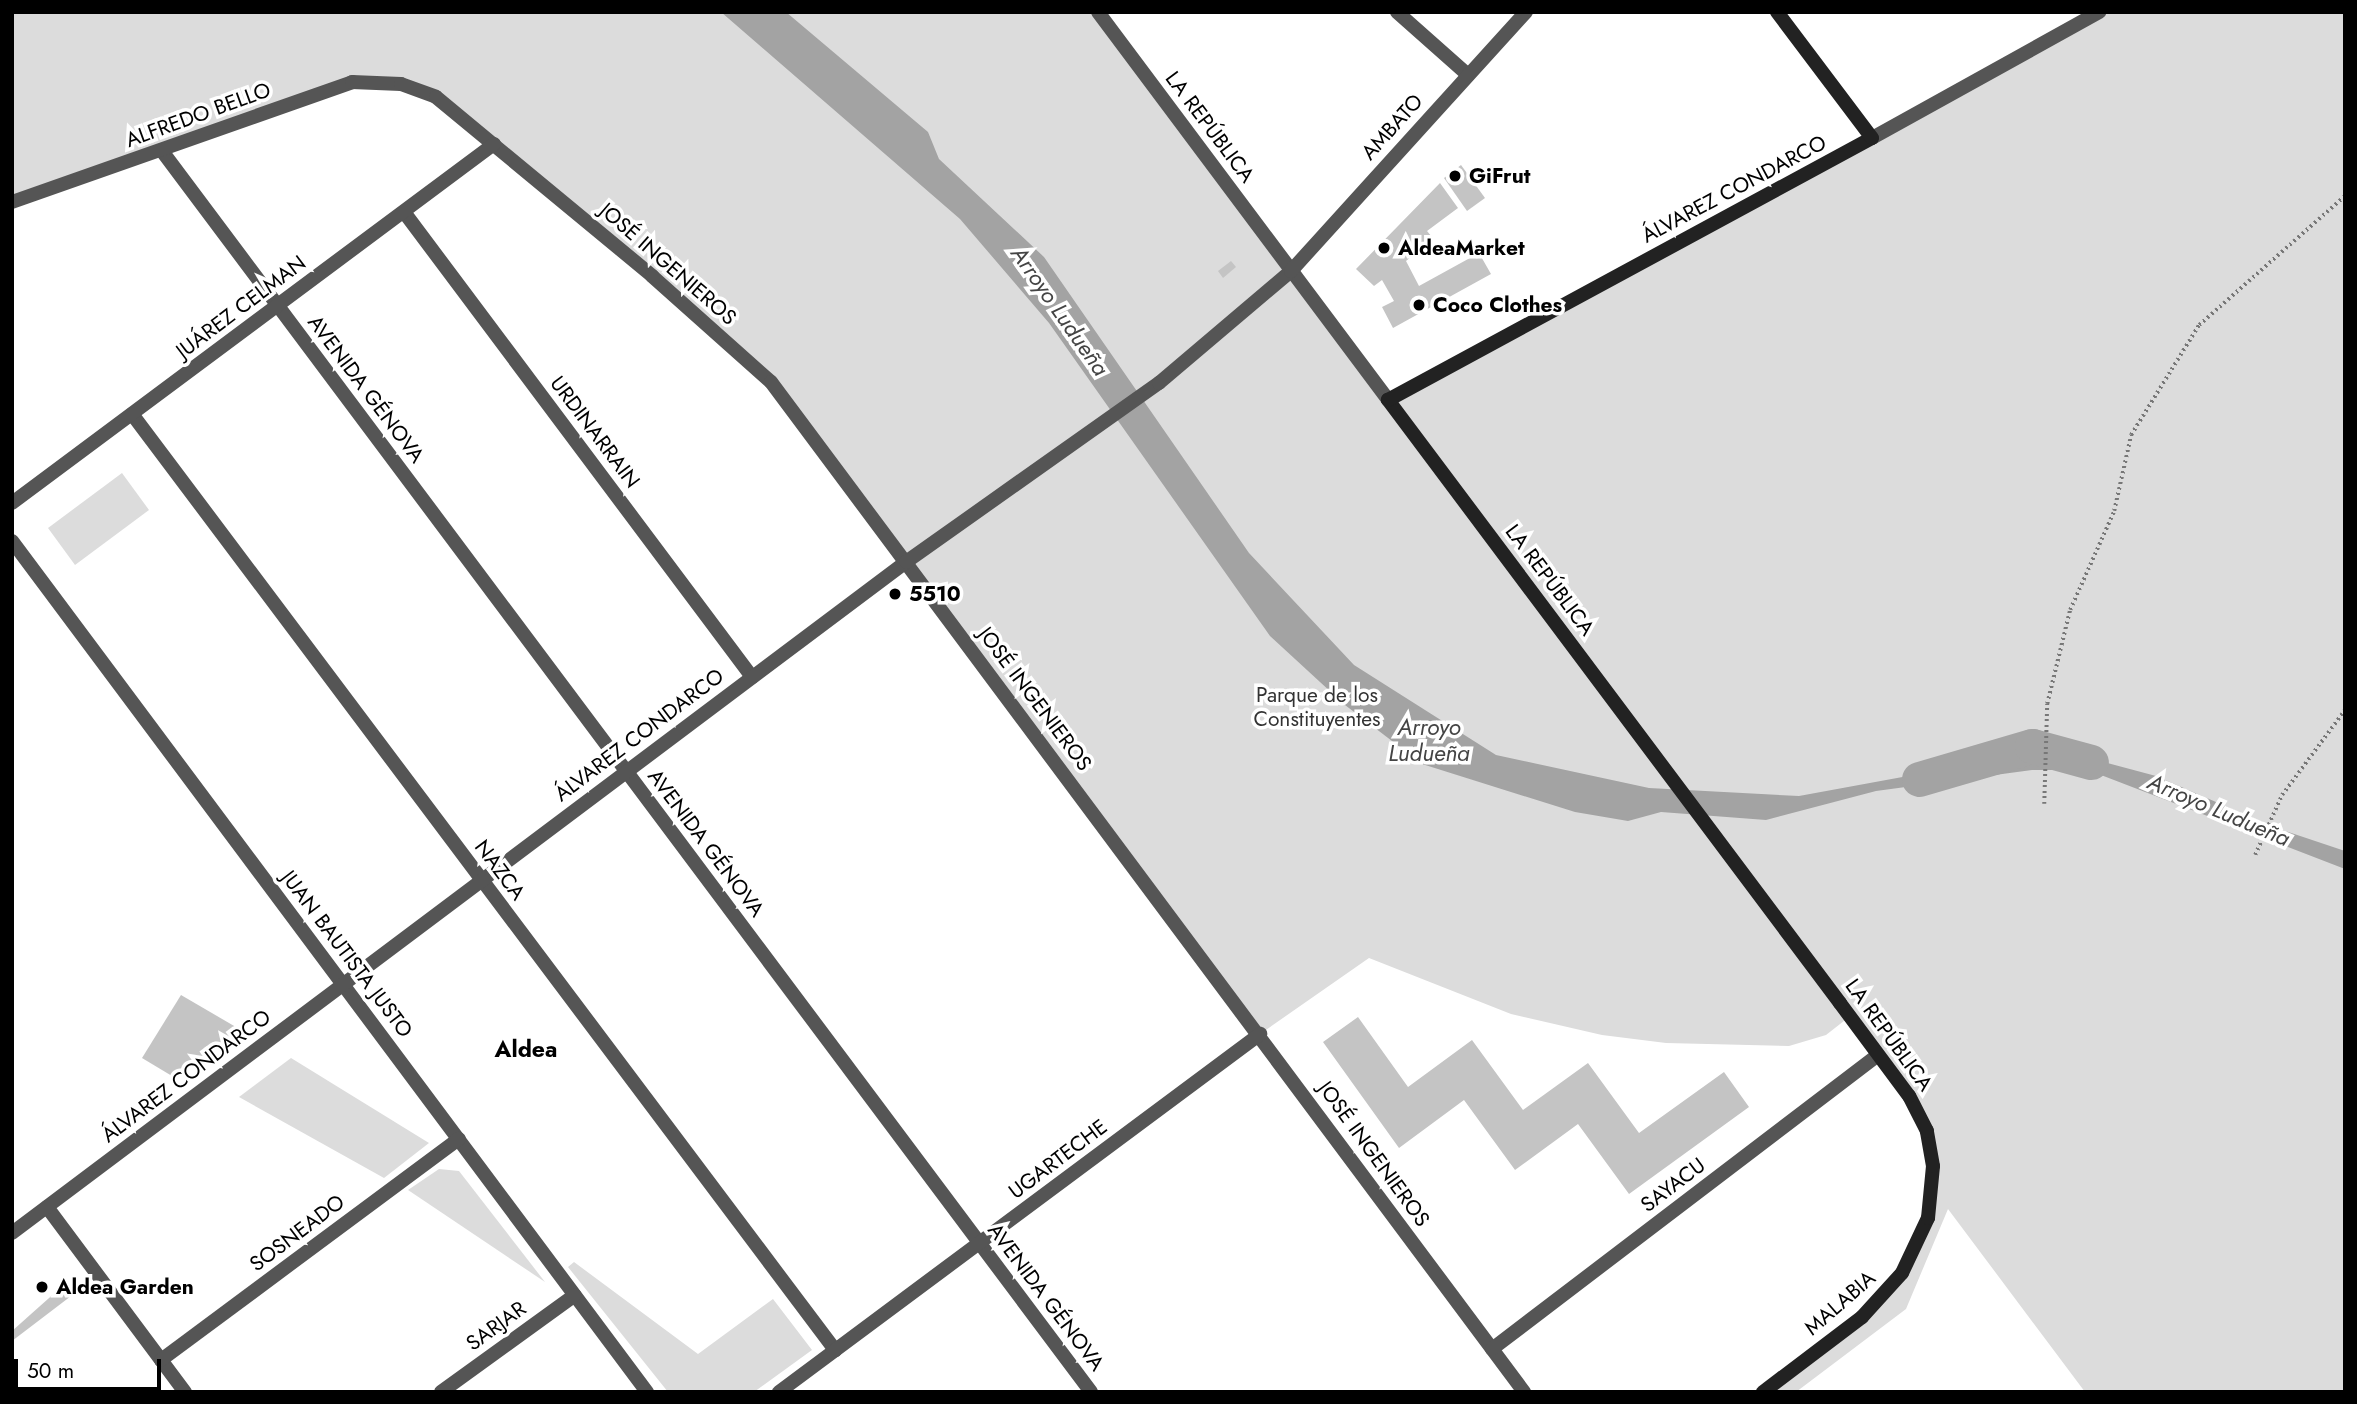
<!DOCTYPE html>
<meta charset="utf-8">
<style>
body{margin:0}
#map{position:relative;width:2357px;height:1404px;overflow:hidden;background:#fff;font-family:Jost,sans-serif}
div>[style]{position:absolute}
.green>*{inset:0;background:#dcdcdc}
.water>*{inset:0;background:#a3a3a3}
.stream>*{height:6px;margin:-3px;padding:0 3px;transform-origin:3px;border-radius:3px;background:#a3a3a3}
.river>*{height:35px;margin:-17.5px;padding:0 17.5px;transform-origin:17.5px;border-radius:17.5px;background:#a3a3a3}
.building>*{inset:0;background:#c4c4c4}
.path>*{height:3.5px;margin-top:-1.75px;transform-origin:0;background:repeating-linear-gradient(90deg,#777 0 2px,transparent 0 5.5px)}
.street>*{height:14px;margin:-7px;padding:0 7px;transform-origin:7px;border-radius:7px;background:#555}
.secondary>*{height:14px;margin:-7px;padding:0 7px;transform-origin:7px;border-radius:7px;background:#222}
.dots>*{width:19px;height:19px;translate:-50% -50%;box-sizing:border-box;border:4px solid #fff;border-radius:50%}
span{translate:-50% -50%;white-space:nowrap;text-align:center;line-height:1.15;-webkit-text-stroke:7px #fff;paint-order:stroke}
.street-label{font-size:21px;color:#000}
.poi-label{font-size:21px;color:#000;font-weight:700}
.left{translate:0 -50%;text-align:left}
.park-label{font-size:21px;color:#333}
.water-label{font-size:23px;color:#444;font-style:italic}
.neighbourhood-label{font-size:23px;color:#000;font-weight:700}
.frame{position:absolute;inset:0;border:14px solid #000;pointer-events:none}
.scale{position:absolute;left:14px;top:1359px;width:147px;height:32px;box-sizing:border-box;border:4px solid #000;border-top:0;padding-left:9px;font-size:21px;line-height:24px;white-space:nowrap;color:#000;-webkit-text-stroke:5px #fff;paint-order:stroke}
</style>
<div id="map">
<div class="green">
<i style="clip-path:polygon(12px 12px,1098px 12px,1388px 400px,2099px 12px,2345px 12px,2345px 1392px,2085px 1392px,1948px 1209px,1906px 1309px,1796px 1392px,1763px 1392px,1883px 1297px,1928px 1218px,1927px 1131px,1849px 1017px,1826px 1035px,1789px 1046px,1666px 1043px,1602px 1035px,1511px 1014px,1369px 958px,1260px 1034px,771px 382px,436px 97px,352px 82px,12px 202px)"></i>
<i style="clip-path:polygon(122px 473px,149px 510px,75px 565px,48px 528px)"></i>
<i style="clip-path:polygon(291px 1058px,429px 1143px,384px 1178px,239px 1097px)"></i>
<i style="clip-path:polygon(439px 1169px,459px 1171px,545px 1282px,408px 1190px)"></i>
<i style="clip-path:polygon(574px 1262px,698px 1354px,773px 1299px,812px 1350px,754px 1392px,668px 1392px,568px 1267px)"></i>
</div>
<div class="water">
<i style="clip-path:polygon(721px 12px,786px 12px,928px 132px,939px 159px,1044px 257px,1249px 553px,1354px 665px,1496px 755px,1649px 788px,1799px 796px,2055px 749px,2156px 776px,2276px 828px,2345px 851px,2345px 869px,2088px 770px,2032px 770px,1876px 791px,1766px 820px,1661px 812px,1628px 821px,1575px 812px,1422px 764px,1345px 705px,1270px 636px,1049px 323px,960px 219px)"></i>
</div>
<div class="stream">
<i style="left:12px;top:1385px;width:9px;rotate:54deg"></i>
</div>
<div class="river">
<i style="left:1919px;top:779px;width:118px;rotate:-16.3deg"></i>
<i style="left:2032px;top:746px;width:61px;rotate:15.2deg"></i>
</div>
<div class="building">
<i style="clip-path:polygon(1461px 165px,1485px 198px,1467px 211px,1444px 178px)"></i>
<i style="clip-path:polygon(1440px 183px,1458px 208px,1427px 231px,1432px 237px,1427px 244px,1406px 261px,1419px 286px,1479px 253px,1491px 274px,1393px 328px,1382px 307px,1394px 301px,1382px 280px,1374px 286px,1356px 269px)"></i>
<i style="clip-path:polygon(1231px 261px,1236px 267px,1223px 278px,1218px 271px)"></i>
<i style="clip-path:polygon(181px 995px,241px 1030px,177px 1079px,142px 1058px)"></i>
<i style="clip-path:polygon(1358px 1017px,1408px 1087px,1472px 1040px,1523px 1110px,1588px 1063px,1639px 1133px,1724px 1072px,1749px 1107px,1629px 1194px,1578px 1124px,1515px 1170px,1464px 1100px,1399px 1148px,1323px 1042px)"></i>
<i style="clip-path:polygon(67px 1282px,75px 1293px,12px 1341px,12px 1331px)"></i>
</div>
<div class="path">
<i style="left:2044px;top:804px;width:100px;rotate:-88.3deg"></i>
<i style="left:2047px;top:704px;width:97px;rotate:-76.3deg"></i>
<i style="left:2070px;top:610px;width:108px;rotate:-66deg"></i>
<i style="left:2114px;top:511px;width:78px;rotate:-77.4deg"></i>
<i style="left:2131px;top:435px;width:129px;rotate:-58.3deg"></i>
<i style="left:2199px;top:325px;width:195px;rotate:-41.5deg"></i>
<i style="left:2255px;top:855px;width:66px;rotate:-65.8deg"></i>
<i style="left:2282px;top:795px;width:106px;rotate:-53.5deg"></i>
</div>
<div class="street">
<i style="left:1098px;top:12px;width:484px;rotate:53.2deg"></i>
<i style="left:1397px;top:12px;width:95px;rotate:41.6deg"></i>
<i style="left:1872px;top:138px;width:260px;rotate:-29deg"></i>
<i style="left:162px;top:151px;width:1550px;rotate:53.18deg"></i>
<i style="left:12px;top:202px;width:361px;rotate:-19.4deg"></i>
<i style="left:352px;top:82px;width:49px;rotate:2.3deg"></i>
<i style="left:401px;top:84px;width:37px;rotate:20deg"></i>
<i style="left:436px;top:97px;width:281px;rotate:39.6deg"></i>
<i style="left:652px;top:276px;width:159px;rotate:41.7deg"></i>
<i style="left:771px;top:382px;width:1260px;rotate:53.29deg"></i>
<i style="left:404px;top:212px;width:581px;rotate:53.19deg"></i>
<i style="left:132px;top:414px;width:1171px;rotate:53.09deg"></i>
<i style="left:12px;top:503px;width:601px;rotate:-36.68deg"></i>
<i style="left:12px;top:541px;width:1062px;rotate:53.27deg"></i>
<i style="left:47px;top:1207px;width:231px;rotate:53.3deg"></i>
<i style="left:12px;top:1233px;width:1118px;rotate:-36.89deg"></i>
<i style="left:906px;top:562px;width:310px;rotate:-35.3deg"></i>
<i style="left:1159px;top:383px;width:173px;rotate:-40.3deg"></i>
<i style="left:1291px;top:271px;width:350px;rotate:-47.8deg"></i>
<i style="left:1492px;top:1349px;width:485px;rotate:-37.3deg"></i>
<i style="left:161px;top:1360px;width:371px;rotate:-36.6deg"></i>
<i style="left:441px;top:1392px;width:165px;rotate:-35.9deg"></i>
<i style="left:779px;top:1392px;width:600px;rotate:-36.66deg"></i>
</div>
<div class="secondary">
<i style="left:1763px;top:1392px;width:124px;rotate:-37.1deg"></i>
<i style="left:1862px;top:1317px;width:59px;rotate:-47.7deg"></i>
<i style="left:1902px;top:1273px;width:61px;rotate:-64.7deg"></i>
<i style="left:1928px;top:1218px;width:52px;rotate:-84.5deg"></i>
<i style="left:1933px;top:1166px;width:36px;rotate:-100deg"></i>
<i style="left:1927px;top:1131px;width:39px;rotate:-117deg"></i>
<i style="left:1909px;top:1096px;width:116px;rotate:-126.6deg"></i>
<i style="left:1840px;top:1003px;width:754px;rotate:-126.85deg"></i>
<i style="left:1388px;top:400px;width:550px;rotate:-28.43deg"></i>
<i style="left:1872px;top:138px;width:158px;rotate:-127deg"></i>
</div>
<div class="dots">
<i style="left:1455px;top:176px;background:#000"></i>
<i style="left:1384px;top:248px;background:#000"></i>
<i style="left:1419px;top:305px;background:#000"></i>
<i style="left:895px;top:594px;background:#000"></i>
<i style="left:42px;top:1287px;background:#000"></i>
</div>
<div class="street-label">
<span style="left:198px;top:115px;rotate:-20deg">ALFREDO BELLO</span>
<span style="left:1210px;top:127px;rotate:53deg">LA REPÚBLICA</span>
<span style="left:1392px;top:127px;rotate:-48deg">AMBATO</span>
<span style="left:1734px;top:189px;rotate:-28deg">ÁLVAREZ CONDARCO</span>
<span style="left:668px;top:264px;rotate:41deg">JOSÉ INGENIEROS</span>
<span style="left:241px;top:307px;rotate:-37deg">JUÁREZ CELMAN</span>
<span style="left:366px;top:389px;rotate:53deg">AVENIDA GÉNOVA</span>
<span style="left:595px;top:432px;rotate:53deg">URDINARRAIN</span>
<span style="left:1550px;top:580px;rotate:53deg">LA REPÚBLICA</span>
<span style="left:1035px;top:699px;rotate:53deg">JOSÉ INGENIEROS</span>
<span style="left:639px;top:735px;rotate:-37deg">ÁLVAREZ CONDARCO</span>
<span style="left:706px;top:843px;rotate:53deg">AVENIDA GÉNOVA</span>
<span style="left:500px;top:870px;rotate:53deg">NAZCA</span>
<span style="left:347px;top:954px;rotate:53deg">JUAN BAUTISTA JUSTO</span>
<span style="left:1889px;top:1035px;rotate:54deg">LA REPÚBLICA</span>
<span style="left:186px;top:1076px;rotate:-37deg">ÁLVAREZ CONDARCO</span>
<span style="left:1374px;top:1154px;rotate:54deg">JOSÉ INGENIEROS</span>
<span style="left:1058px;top:1159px;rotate:-37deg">UGARTECHE</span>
<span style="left:1673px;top:1185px;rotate:-37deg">SAYACU</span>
<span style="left:297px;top:1233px;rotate:-37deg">SOSNEADO</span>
<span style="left:1046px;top:1297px;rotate:53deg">AVENIDA GÉNOVA</span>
<span style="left:1840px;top:1303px;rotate:-41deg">MALABIA</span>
<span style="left:496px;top:1326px;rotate:-36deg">SARJAR</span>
</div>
<div class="poi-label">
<span class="left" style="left:1469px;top:176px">GiFrut</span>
<span class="left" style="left:1398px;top:248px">AldeaMarket</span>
<span class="left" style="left:1433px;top:305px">Coco Clothes</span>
<span class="left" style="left:909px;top:594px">5510</span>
<span class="left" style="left:56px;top:1287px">Aldea Garden</span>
</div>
<div class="park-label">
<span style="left:1317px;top:707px">Parque de los<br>Constituyentes</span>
</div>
<div class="water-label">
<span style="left:1060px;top:311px;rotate:55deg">Arroyo Ludueña</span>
<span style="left:1429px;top:740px">Arroyo<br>Ludueña</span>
<span style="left:2219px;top:810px;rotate:23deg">Arroyo Ludueña</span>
</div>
<div class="neighbourhood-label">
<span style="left:526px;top:1049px">Aldea</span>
</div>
<div class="frame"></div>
<div class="scale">50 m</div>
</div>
